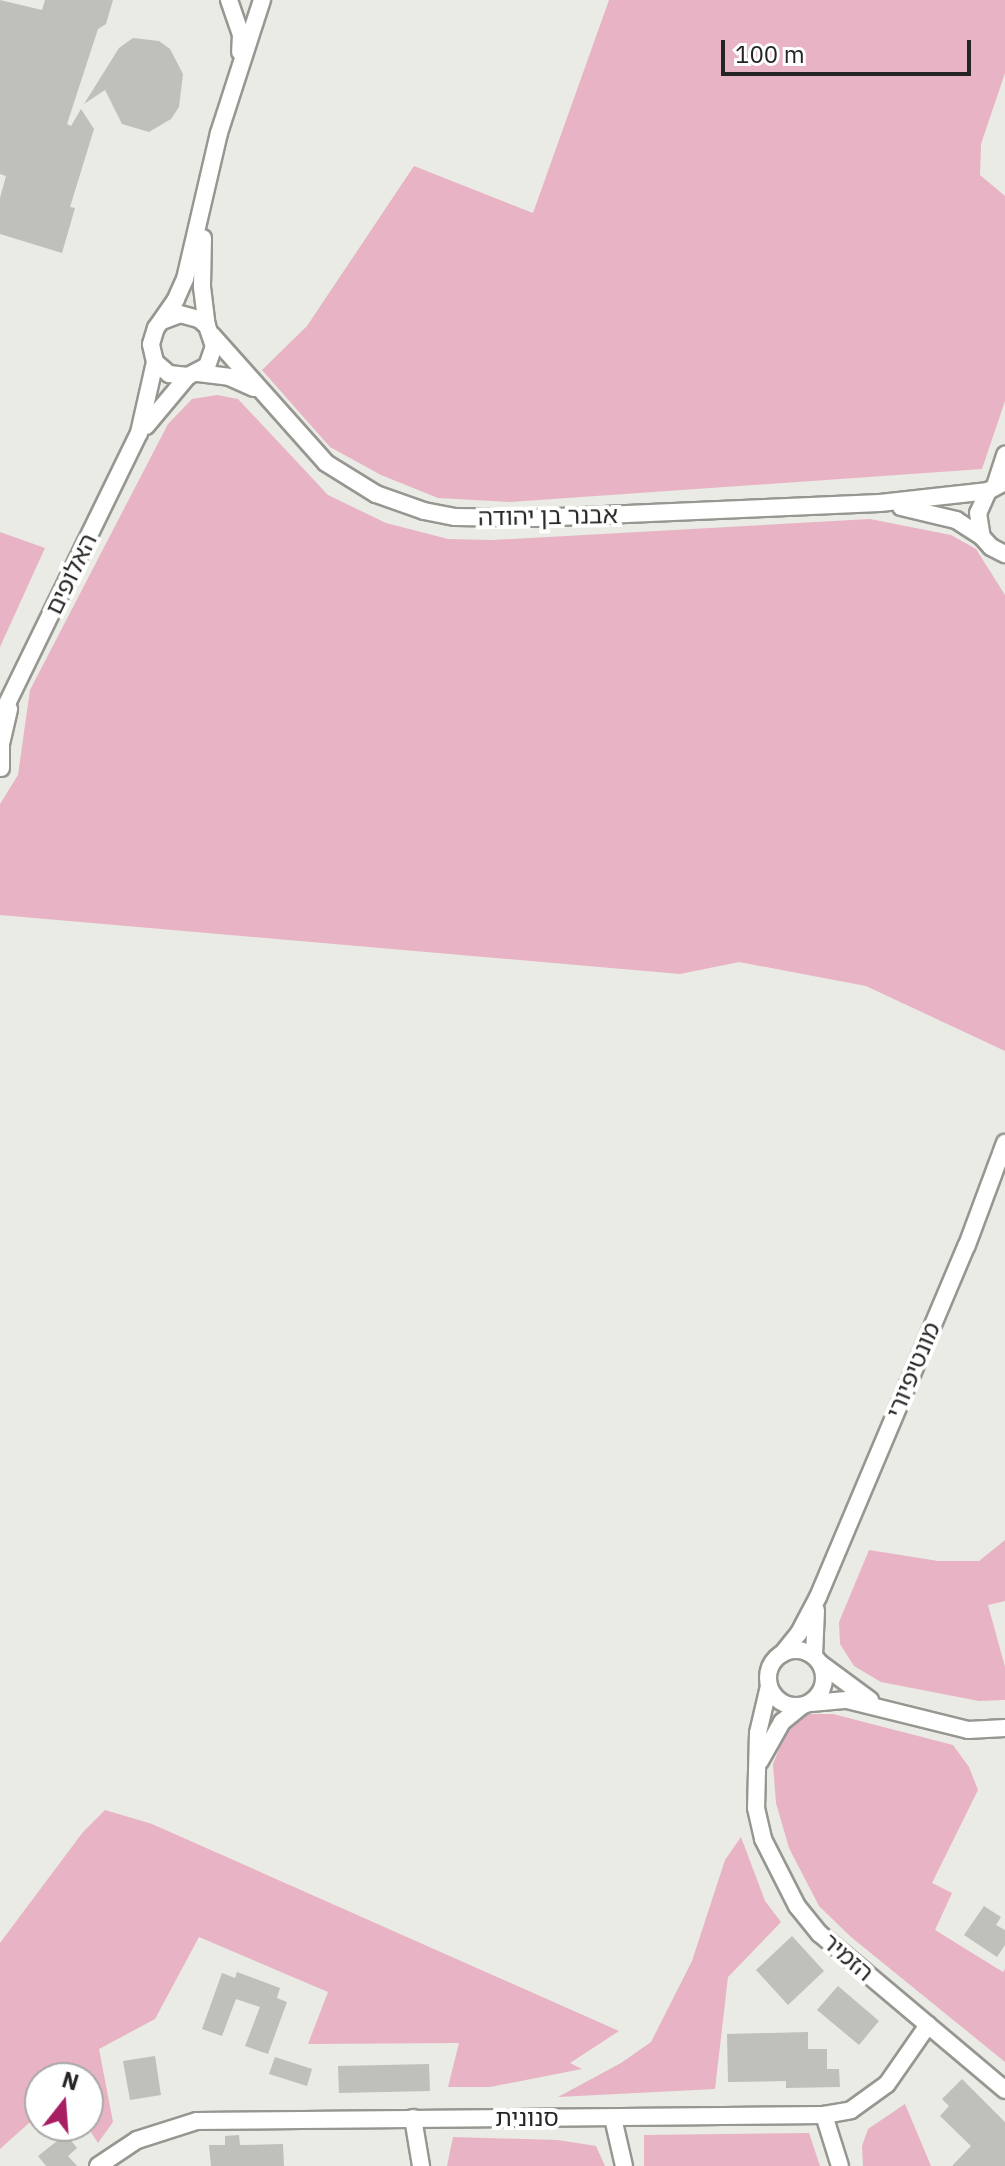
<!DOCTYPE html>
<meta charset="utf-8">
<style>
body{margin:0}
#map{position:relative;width:1005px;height:2166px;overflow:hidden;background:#e9ebe4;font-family:"IBM Plex Sans","Noto Sans Hebrew",sans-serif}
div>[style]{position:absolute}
.green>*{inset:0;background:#e8b3c5}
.building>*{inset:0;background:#bec0b9}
.roads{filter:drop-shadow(2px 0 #969791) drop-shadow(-2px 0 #969791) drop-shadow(0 2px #969791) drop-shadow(0 -2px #969791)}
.minor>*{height:16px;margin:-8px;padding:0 8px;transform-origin:8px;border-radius:8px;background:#fff}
.minor>.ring{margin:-8px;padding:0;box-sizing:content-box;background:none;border:16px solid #fff;border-radius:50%}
span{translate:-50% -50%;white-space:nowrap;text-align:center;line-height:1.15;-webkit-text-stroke:8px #fff;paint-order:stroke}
.street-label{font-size:24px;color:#252523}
.north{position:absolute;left:24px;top:2062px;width:80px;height:80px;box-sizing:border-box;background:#fff;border:2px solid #a8a8a7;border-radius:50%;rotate:17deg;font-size:22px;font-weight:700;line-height:32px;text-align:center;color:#252523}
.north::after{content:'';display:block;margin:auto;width:28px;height:36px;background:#a81e63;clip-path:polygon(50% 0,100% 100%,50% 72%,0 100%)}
.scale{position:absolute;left:721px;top:40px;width:250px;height:36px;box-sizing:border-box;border:4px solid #252523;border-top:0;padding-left:10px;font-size:24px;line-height:28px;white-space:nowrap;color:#252523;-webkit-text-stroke:6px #fff;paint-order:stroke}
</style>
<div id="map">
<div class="green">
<i style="clip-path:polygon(609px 0,1005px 0,1005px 73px,981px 144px,980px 175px,1005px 196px,1005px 401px,982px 469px,510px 502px,438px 498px,381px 475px,330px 447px,262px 370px,307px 326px,414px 166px,533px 213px)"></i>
<i style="clip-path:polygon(217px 395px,238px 399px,328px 495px,386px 523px,448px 539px,493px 540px,870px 519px,951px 535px,976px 549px,1005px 595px,1005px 1051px,866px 986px,739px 962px,680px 974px,0 915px,0 804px,18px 775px,30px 690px,168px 424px,192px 399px)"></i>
<i style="clip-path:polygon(0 532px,45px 548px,0 647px)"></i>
<i style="clip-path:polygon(1005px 1540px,1005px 1601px,988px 1605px,1005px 1667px,1005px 1700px,979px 1701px,881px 1682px,854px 1666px,840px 1644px,839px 1622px,869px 1550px,938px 1561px,979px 1561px)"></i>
<i style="clip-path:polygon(809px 1714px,833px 1714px,953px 1745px,969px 1767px,978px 1790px,932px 1883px,952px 1893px,935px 1930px,1003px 1972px,1005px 1969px,1005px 2062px,851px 1937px,819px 1906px,789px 1848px,776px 1803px,773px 1764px,789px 1725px)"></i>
<i style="clip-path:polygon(105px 1810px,152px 1824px,619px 2031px,570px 2063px,582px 2069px,490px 2087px,448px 2087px,459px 2043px,308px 2044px,328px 1992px,199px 1937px,155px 2019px,99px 2049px,113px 2122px,98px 2143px,87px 2126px,88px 2078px,40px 2078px,40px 2113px,0 2149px,0 1943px,83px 1832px)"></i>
<i style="clip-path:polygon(741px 1837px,765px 1901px,781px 1922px,728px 1977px,715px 2089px,558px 2097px,621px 2063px,651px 2042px,692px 1961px,725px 1860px)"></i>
<i style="clip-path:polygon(905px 2104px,931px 2166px,863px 2166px,862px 2146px,868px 2129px)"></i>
<i style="clip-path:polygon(809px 2133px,820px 2166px,644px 2166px,644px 2135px)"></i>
<i style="clip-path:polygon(453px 2137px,558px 2140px,596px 2146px,605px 2166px,447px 2166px)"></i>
</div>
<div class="building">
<i style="clip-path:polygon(0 0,42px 10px,45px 0,113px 0,106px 24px,98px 29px,67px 124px,71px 126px,81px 109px,94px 129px,70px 207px,75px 208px,62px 253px,0 234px,0 198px,6px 176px,0 174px)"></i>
<i style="clip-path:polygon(133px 38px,159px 41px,170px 49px,183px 74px,179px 107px,171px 119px,149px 132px,122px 124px,105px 90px,84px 104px,119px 48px)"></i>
<i style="clip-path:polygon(984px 1906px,1001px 1917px,996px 1925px,1005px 1930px,1005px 1945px,997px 1957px,964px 1935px)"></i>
<i style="clip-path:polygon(792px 1936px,824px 1971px,788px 2005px,756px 1970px)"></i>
<i style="clip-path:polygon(237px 1972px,280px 1988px,277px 1998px,287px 2002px,268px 2054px,245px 2046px,260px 2007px,236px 1999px,222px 2036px,202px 2029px,222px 1973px,235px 1978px)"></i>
<i style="clip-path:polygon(838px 1986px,879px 2021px,859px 2045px,817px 2010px)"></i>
<i style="clip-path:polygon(808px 2032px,808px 2049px,827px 2049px,827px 2069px,839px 2069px,840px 2087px,786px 2088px,786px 2081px,728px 2082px,727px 2034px)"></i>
<i style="clip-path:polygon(155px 2056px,161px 2095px,130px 2100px,123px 2061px)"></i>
<i style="clip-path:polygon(275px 2057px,312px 2069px,307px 2086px,269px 2074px)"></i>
<i style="clip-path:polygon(429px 2064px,430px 2091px,339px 2093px,338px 2066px)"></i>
<i style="clip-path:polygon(962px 2079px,1005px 2122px,1005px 2166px,952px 2166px,971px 2146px,940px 2116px,949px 2106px,942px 2099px)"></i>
<i style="clip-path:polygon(66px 2134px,77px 2148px,68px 2156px,77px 2166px,46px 2166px,38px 2156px)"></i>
<i style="clip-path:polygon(239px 2135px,240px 2145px,283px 2144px,284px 2166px,211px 2166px,209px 2145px,225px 2145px,225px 2136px)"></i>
</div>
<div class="roads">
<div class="minor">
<i style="left:229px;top:0;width:37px;rotate:71deg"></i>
<i style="left:241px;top:35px;width:17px;rotate:93deg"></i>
<i style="left:203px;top:238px;width:49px;rotate:91.2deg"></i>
<i style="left:202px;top:287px;width:39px;rotate:83deg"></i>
<i style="left:162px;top:321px;width:19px;rotate:-21deg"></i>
<i style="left:180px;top:314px;width:20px;rotate:15deg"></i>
<i style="left:199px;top:319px;width:11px;rotate:41deg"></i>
<i style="left:207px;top:326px;width:21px;rotate:71deg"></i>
<i style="left:214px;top:346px;width:21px;rotate:109deg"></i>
<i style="left:207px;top:366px;width:21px;rotate:152deg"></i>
<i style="left:188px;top:376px;width:19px;rotate:-174deg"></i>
<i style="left:169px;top:374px;width:18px;rotate:-139deg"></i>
<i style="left:155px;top:362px;width:18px;rotate:-103deg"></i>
<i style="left:151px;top:344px;width:17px;rotate:-73deg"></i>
<i style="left:156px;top:328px;width:35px;rotate:-55deg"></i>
<i style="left:176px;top:299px;width:22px;rotate:-66deg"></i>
<i style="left:185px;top:279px;width:150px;rotate:-76.9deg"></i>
<i style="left:219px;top:133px;width:140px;rotate:-72.1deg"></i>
<i style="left:212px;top:335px;width:171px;rotate:48.3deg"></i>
<i style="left:326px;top:463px;width:59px;rotate:31.8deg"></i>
<i style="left:376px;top:494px;width:51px;rotate:19.5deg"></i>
<i style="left:424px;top:511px;width:32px;rotate:11deg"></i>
<i style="left:455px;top:517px;width:80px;rotate:0.7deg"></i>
<i style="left:535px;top:518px;width:345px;rotate:-2.5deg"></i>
<i style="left:880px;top:503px;width:109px;rotate:-6.3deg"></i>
<i style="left:198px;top:373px;width:31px;rotate:7deg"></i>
<i style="left:229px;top:377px;width:27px;rotate:24deg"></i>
<i style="left:146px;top:426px;width:65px;rotate:-50deg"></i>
<i style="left:1005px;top:482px;width:19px;rotate:152deg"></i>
<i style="left:988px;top:491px;width:24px;rotate:114deg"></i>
<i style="left:978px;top:513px;width:24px;rotate:81deg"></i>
<i style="left:982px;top:537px;width:13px;rotate:48deg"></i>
<i style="left:991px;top:547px;width:16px;rotate:27deg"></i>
<i style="left:995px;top:486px;width:33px;rotate:-72deg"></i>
<i style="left:901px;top:507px;width:57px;rotate:13.3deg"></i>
<i style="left:956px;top:520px;width:31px;rotate:33deg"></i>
<i style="left:0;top:718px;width:317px;rotate:-64deg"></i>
<i style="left:139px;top:433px;width:73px;rotate:-77.3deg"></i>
<i style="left:1px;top:768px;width:24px;rotate:-90deg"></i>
<i style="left:1px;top:744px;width:36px;rotate:-77deg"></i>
<i class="ring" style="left:768px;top:1650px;width:40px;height:40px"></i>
<i style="left:782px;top:1654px;width:27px;rotate:-51deg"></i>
<i style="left:799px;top:1633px;width:41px;rotate:-62.2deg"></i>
<i style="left:818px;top:1597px;width:382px;rotate:-67.1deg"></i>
<i style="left:967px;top:1245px;width:109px;rotate:-69.6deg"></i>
<i style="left:814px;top:1656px;width:46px;rotate:-87.5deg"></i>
<i style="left:821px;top:1664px;width:61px;rotate:36.3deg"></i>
<i style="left:769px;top:1686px;width:48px;rotate:103.2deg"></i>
<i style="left:758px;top:1733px;width:75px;rotate:91.5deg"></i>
<i style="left:756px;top:1808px;width:32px;rotate:77deg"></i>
<i style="left:763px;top:1839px;width:75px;rotate:63.1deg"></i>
<i style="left:797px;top:1906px;width:36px;rotate:51deg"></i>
<i style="left:820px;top:1934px;width:242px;rotate:40.1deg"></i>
<i style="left:811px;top:1703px;width:36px;rotate:-5deg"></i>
<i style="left:847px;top:1700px;width:125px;rotate:13.9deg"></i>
<i style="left:968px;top:1730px;width:37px;rotate:-3deg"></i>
<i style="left:760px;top:1761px;width:45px;rotate:-60.6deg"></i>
<i style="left:782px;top:1722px;width:26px;rotate:-39deg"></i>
<i style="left:824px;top:2115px;width:53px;rotate:72.6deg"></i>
<i style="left:413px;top:2118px;width:49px;rotate:80.5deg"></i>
<i style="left:613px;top:2118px;width:49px;rotate:77.1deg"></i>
<i style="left:98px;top:2166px;width:47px;rotate:-33.7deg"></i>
<i style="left:137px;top:2140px;width:63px;rotate:-17.6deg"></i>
<i style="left:197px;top:2121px;width:627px;rotate:-0.55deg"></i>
<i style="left:824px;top:2115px;width:27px;rotate:-10deg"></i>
<i style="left:851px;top:2110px;width:44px;rotate:-35.8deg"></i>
<i style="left:887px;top:2084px;width:72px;rotate:-55.2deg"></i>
</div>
</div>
<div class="street-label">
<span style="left:548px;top:516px;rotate:-1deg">אבנר בן יהודה</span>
<span style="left:71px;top:574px;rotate:-64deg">האלופים</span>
<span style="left:913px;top:1370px;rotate:-67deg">מונטיפיורי</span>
<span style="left:848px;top:1957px;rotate:41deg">הזמיר</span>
<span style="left:527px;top:2118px">סנונית</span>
</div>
<div class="north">N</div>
<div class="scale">100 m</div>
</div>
